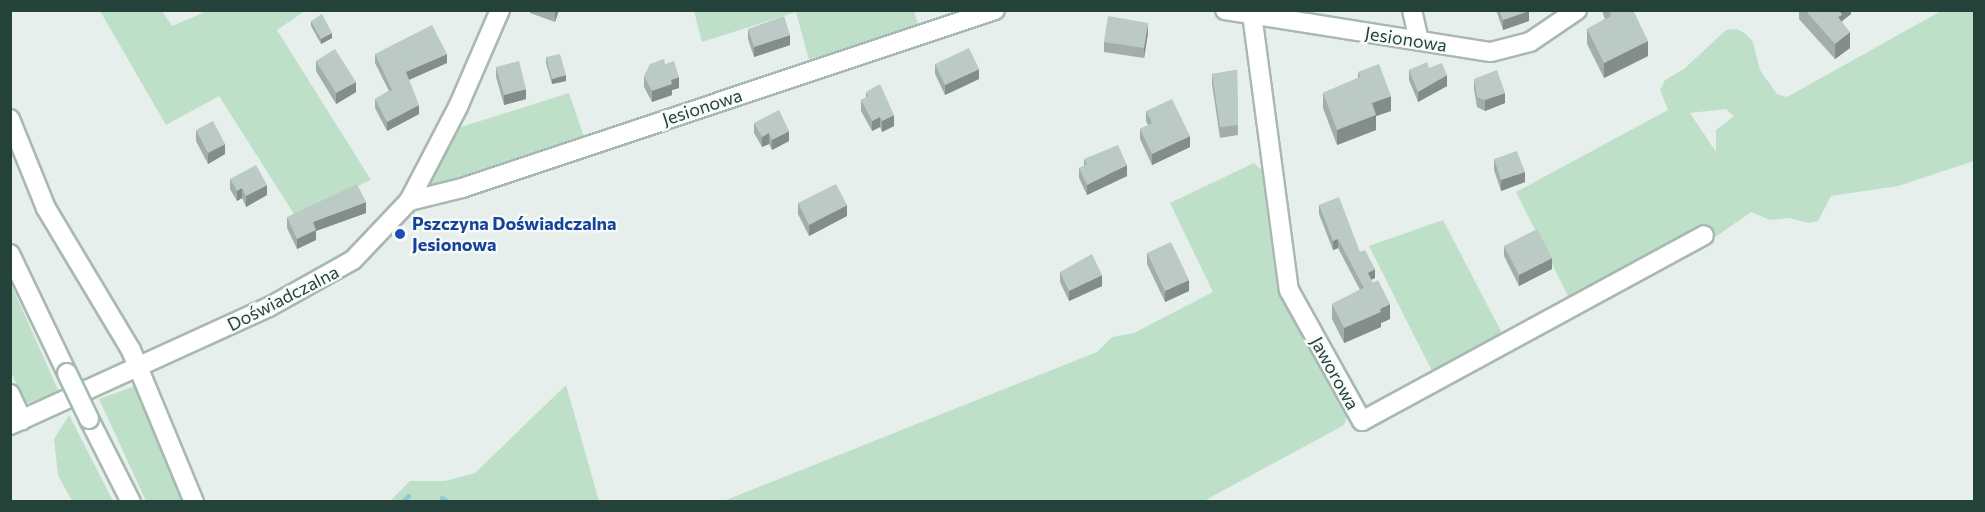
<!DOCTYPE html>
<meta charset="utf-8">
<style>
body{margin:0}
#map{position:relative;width:1985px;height:512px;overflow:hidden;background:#e6efeb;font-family:Commissioner,sans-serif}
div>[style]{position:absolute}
.green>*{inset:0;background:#bfe0c8}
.stream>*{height:5px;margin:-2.5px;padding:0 2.5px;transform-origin:2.5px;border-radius:2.5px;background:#8ec9d4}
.roads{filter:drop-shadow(2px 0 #a8b8b2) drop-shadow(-2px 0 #a8b8b2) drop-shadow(0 2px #a8b8b2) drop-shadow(0 -2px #a8b8b2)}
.street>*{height:18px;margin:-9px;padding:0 9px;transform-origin:9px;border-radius:9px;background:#fff}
.secondary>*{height:18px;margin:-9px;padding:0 9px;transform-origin:9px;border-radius:9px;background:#fff}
.bridges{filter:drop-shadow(2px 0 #a4bbb3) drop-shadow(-2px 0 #a4bbb3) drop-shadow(0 2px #a4bbb3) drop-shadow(0 -2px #a4bbb3)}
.secondary-bridge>*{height:18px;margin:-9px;padding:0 9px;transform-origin:9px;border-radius:9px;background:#fff}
.wall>*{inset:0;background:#a1aea9}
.shaded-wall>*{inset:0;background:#838d89}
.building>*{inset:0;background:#bbcac4}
.dots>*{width:16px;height:16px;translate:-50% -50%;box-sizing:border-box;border:3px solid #f7fbf9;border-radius:50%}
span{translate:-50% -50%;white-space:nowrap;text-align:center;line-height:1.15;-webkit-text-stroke:4.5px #f7fbf9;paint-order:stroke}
.street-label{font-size:18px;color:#24423a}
.transit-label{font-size:18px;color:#164399;font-weight:700}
.left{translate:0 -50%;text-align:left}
.frame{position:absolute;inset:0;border:12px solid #24423a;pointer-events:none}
</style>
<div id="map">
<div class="green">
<i style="clip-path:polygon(100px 11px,162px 11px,172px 26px,207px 11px,305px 11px,277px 30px,371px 180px,294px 214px,219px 96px,166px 125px)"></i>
<i style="clip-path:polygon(694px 11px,914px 11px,918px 24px,809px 60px,796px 12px,702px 42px)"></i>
<i style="clip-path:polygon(evenodd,1941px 11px,1974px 11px,1974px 161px,1898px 186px,1831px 196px,1818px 221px,1809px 223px,1789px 218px,1770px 220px,1751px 212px,1714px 238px,1704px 235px,1700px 226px,1570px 300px,1516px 192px,1668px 110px,1660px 90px,1665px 80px,1684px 69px,1726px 30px,1737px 29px,1746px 34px,1753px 42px,1760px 70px,1777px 94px,1787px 97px,1941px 11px,1726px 109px,1734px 116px,1716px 130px,1716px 152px,1690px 113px,1726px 109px)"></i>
<i style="clip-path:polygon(569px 93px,584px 137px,442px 189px,428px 187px,458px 128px)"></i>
<i style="clip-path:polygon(1254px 163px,1264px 172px,1269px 190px,1283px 290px,1348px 413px,1344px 425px,1204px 501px,721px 502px,1097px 352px,1112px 337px,1134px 333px,1213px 292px,1170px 203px)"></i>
<i style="clip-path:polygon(1443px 220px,1504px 337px,1434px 375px,1369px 246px)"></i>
<i style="clip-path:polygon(10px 282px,60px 394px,24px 404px,11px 371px)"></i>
<i style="clip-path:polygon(566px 385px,599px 501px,390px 501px,410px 481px,445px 481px,475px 473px)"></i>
<i style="clip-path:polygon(135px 386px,186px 501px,146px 501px,99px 399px)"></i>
<i style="clip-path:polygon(69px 415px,113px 501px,72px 501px,58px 475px,54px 439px)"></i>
</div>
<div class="stream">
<i style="left:442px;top:498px;width:7px;rotate:34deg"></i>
<i style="left:403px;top:502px;width:8px;rotate:-50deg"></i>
</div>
<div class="roads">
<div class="street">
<i style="left:1225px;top:10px;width:269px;rotate:9deg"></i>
<i style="left:1491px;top:52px;width:40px;rotate:-14.4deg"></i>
<i style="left:1530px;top:42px;width:57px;rotate:-34.2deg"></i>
<i style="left:1412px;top:10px;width:31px;rotate:77deg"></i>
<i style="left:1252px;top:14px;width:278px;rotate:82.4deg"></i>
<i style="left:1289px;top:290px;width:150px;rotate:60.9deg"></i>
<i style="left:1362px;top:421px;width:389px;rotate:-28.5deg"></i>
<i style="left:10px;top:119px;width:96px;rotate:68deg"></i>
<i style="left:46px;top:208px;width:165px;rotate:59.1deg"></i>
<i style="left:131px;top:350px;width:165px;rotate:67.5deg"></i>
<i style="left:409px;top:201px;width:55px;rotate:-13.8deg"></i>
<i style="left:462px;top:188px;width:562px;rotate:-18.47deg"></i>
<i style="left:10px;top:394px;width:29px;rotate:65deg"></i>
<i style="left:10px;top:425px;width:285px;rotate:-24.5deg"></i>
<i style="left:269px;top:307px;width:96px;rotate:-29.2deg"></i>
<i style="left:353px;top:260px;width:81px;rotate:-46.5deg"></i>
<i style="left:409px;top:201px;width:106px;rotate:-62.5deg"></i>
<i style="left:458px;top:107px;width:106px;rotate:-66.6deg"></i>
</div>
<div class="secondary">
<i style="left:10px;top:254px;width:132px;rotate:64.4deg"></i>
<i style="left:89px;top:419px;width:93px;rotate:63.2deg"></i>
</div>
</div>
<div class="bridges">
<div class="secondary-bridge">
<i style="left:67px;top:373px;width:51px;rotate:64.4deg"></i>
</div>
</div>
<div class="wall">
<i style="clip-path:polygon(530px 10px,559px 10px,555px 22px,530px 13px)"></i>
<i style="clip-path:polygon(1496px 10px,1529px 10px,1529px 21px,1503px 30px)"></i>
<i style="clip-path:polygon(1603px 10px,1633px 10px,1648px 56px,1604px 78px,1587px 44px,1587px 29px,1605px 19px,1603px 14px)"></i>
<i style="clip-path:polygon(1799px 10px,1851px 10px,1851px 14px,1842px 21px,1850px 48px,1835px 59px,1799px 19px)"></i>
<i style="clip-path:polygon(311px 21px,332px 38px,321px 44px,311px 26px)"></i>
<i style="clip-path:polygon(748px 29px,790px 45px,754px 57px,748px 39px)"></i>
<i style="clip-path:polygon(1148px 33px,1144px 58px,1104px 52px,1104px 42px)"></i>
<i style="clip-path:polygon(375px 54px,447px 63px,409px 80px,419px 114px,387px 131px,375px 108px,375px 99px,389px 91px,375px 63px)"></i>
<i style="clip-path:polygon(546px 57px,566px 81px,552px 84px,546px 63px)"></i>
<i style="clip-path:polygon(316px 61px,356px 92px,336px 104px,316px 71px)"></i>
<i style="clip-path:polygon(665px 64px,679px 88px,672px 90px,672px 95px,652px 102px,644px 87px,644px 76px)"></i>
<i style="clip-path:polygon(935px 64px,979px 79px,945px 95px,935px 74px)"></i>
<i style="clip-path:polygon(496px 67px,526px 99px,504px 105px,496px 77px)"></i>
<i style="clip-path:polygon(1429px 68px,1447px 86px,1418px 102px,1409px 80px,1409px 70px)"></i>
<i style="clip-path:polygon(1237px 70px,1238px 135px,1220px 138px,1212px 84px,1212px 74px)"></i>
<i style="clip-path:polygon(1358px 72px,1391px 111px,1376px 116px,1376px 130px,1337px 145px,1323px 108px,1323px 93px,1358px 78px)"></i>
<i style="clip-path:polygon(1474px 79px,1505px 103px,1485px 111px,1477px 107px,1474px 89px)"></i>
<i style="clip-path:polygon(866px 92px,894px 126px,882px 132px,880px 127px,872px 131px,861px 111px,861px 100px,866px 98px)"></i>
<i style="clip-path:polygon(1146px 111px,1190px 147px,1152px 165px,1140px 139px,1140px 129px,1148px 125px,1146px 121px)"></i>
<i style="clip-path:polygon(754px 123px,789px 141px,772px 150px,769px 144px,762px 147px,754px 133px)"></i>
<i style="clip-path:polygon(196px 130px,225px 154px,208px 164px,196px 141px)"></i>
<i style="clip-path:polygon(1084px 159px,1127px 176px,1087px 195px,1079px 178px,1079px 168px,1084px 166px)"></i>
<i style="clip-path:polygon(1494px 159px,1525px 182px,1501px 191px,1494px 170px)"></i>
<i style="clip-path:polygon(230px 179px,267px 195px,246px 207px,242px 198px,237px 201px,230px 189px)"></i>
<i style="clip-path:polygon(798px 203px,847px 216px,809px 236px,798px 214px)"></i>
<i style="clip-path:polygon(1319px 205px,1360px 252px,1375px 278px,1371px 280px,1390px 319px,1381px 323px,1381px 327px,1344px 343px,1332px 319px,1332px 304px,1360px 290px,1338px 248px,1333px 250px,1319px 214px)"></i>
<i style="clip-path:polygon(366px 213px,316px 231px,316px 240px,297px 249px,287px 228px,287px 217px)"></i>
<i style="clip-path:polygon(1504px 246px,1552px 269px,1519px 286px,1504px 256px)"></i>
<i style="clip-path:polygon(1147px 253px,1189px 291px,1165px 302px,1147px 264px)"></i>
<i style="clip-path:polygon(1060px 272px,1102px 286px,1069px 301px,1060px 282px)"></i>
</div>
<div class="shaded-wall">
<i style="clip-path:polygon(555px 10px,559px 10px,555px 22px)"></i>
<i style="clip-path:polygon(1838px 10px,1851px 10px,1851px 14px,1842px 21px,1838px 32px)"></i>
<i style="clip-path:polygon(1529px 11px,1529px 21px,1503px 30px,1503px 20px)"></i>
<i style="clip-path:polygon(1148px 23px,1148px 33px,1144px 58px,1144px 48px)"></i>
<i style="clip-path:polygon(1850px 32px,1850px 48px,1835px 59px,1835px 44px)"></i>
<i style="clip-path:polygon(332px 33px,332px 38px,321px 44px,321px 39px)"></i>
<i style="clip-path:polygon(790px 35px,790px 45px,754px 57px,754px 47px)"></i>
<i style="clip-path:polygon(1648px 41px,1648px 56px,1604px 78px,1604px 63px)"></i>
<i style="clip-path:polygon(447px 54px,447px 63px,406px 81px,406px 72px)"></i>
<i style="clip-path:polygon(979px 69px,979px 79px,945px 95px,945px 85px)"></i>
<i style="clip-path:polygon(566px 75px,566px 81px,552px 84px,552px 79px)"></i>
<i style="clip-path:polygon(1447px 75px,1447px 86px,1418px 102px,1418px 92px)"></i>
<i style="clip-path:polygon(679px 77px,679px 88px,672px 90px,672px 95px,652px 102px,652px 91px,671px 80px)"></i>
<i style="clip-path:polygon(356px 82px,356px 92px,336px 104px,336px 93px)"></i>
<i style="clip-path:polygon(526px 89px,526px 99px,504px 105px,504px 95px)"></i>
<i style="clip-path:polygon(1505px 93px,1505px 103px,1485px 111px,1485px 100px)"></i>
<i style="clip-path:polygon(1391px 96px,1391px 111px,1376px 116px,1376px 130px,1337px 145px,1337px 130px,1372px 103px)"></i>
<i style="clip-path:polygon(419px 105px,419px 114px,387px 131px,387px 122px)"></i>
<i style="clip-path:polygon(894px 115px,894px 126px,882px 132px,882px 121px)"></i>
<i style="clip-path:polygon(880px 117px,880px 127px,872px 131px,872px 121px)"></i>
<i style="clip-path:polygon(789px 131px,789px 141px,772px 150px,772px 140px)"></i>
<i style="clip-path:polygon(769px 133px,769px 144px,762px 147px,762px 137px)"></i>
<i style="clip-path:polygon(1190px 136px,1190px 147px,1152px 165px,1152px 154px)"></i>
<i style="clip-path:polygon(225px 144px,225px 154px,208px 164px,208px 153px)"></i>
<i style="clip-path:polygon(1127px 165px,1127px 176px,1087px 195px,1087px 185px)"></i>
<i style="clip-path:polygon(1525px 172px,1525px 182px,1501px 191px,1501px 180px)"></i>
<i style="clip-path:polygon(267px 185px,267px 195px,246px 207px,246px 196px)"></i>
<i style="clip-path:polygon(242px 188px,242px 198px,237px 201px,237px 191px)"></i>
<i style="clip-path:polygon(366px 202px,366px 213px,316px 231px,316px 240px,297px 249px,297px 239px,313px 222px)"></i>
<i style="clip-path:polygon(847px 205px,847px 216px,809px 236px,809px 225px)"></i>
<i style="clip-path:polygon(1338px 239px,1338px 248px,1333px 250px,1333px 241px)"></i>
<i style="clip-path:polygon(1552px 258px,1552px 269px,1519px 286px,1519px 275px)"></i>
<i style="clip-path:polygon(1375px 269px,1375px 278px,1368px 281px,1368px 273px)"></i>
<i style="clip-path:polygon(1102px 275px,1102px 286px,1069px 301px,1069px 291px)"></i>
<i style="clip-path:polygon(1189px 280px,1189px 291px,1165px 302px,1165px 291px)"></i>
<i style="clip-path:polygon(1390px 304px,1390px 319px,1381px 323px,1381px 327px,1344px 343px,1344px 328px)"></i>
</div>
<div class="building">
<i style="clip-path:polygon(1499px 10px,1529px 10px,1529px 11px,1503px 20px)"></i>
<i style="clip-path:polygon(1609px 10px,1633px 10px,1648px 41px,1604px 63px,1587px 29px,1611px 16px)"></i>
<i style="clip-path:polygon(1805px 10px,1839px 10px,1842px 15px,1838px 17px,1850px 32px,1835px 44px)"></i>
<i style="clip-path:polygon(322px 14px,332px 33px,321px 39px,311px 21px)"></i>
<i style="clip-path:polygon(784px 16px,790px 35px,754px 47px,748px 29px)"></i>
<i style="clip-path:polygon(1108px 16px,1148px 23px,1144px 48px,1104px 42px)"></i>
<i style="clip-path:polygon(432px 25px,447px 54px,406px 72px,419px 105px,387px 122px,375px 99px,392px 90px,375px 54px)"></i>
<i style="clip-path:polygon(969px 48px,979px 69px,945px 85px,935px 64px)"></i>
<i style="clip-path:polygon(335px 49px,356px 82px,336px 93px,316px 61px)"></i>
<i style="clip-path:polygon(560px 54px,566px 75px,552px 79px,546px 57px)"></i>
<i style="clip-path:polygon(664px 59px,665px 64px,674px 61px,679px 77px,671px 80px,672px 84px,652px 91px,644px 76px,650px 64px)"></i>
<i style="clip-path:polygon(519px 61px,526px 89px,504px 95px,496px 67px)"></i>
<i style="clip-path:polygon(1427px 62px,1429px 68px,1442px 63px,1447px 75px,1418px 92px,1409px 70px)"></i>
<i style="clip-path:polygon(1379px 64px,1391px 96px,1372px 103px,1376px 115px,1337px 130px,1323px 93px,1360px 77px,1358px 72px)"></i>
<i style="clip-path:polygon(1237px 70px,1238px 125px,1220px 127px,1212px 74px)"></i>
<i style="clip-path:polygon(1497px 70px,1505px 93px,1485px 100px,1477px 97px,1474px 79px)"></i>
<i style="clip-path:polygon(880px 84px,894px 115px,882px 121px,880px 117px,872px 121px,861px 100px,868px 96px,866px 92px)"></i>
<i style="clip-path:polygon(1172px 99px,1190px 136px,1152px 154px,1140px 129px,1152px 123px,1146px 111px)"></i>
<i style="clip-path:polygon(779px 110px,789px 131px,772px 140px,769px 133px,762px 137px,754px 123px)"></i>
<i style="clip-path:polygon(213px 121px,225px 144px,208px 153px,196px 130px)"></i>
<i style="clip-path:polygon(1118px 145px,1127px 165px,1087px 185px,1079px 168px,1087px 164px,1084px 159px)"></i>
<i style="clip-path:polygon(1517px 151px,1525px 172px,1501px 180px,1494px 159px)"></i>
<i style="clip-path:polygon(256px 165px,267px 185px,246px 196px,242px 188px,237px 191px,230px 179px)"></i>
<i style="clip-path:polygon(357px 184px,366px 202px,313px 222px,316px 230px,297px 239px,287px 217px)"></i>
<i style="clip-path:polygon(836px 184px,847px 205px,809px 225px,798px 203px)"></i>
<i style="clip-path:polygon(1339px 197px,1360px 252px,1365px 250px,1375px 269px,1368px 273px,1373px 283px,1364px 288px,1338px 239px,1333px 241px,1319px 205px)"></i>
<i style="clip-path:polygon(1537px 229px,1552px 258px,1519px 275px,1504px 246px)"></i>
<i style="clip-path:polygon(1171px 242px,1189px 280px,1165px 291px,1147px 253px)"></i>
<i style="clip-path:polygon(1092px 254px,1102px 275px,1069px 291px,1060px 272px)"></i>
<i style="clip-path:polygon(1378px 280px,1390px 304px,1380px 309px,1381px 312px,1344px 328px,1332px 304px)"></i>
</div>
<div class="dots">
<i style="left:400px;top:234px;background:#1a4fb4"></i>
</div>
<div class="street-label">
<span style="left:1406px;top:39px;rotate:9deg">Jesionowa</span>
<span style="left:702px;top:107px;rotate:-18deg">Jesionowa</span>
<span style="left:283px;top:298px;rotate:-27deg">Doświadczalna</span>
<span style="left:1335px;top:373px;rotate:61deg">Jaworowa</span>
</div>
<div class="transit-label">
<span class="left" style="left:412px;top:234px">Pszczyna Doświadczalna<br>Jesionowa</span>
</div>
<div class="frame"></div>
</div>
